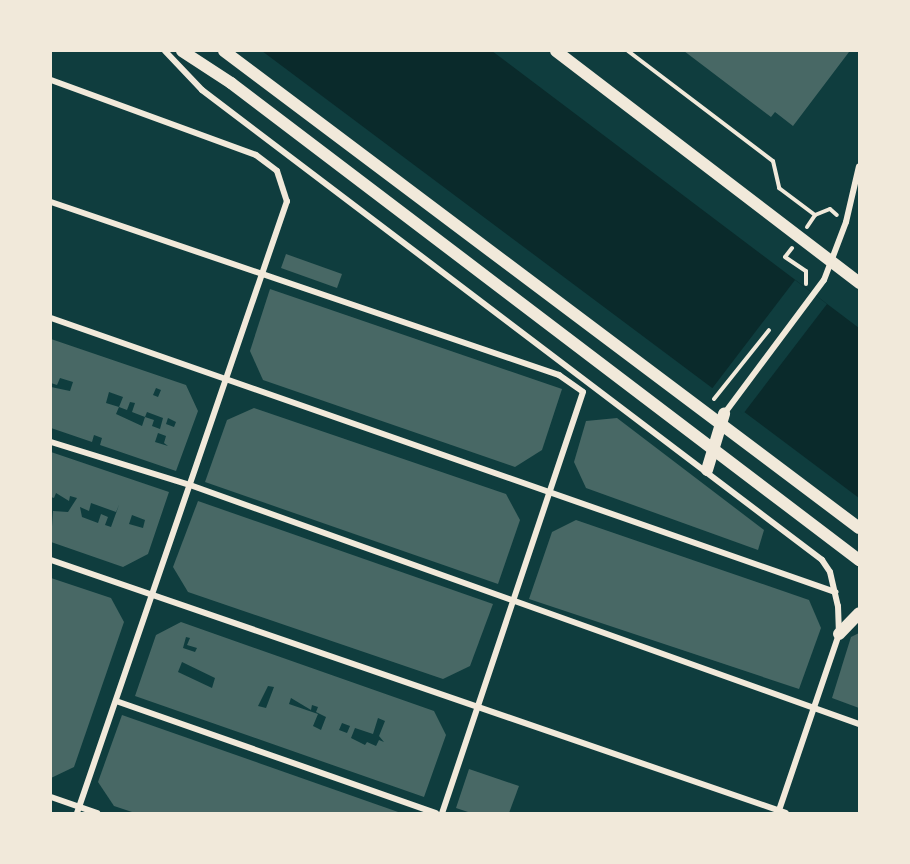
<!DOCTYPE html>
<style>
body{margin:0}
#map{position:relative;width:910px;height:864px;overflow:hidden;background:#0f3d3e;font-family:Ubuntu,sans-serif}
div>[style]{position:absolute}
.water>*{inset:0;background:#0a2a2b}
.pier>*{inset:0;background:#0f3d3e}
.building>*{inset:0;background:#486865}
.path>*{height:4px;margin:-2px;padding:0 2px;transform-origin:2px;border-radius:2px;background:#f1e9da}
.minor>*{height:6px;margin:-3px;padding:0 3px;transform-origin:3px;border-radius:3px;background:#f1e9da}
.secondary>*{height:12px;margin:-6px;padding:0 6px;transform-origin:6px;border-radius:6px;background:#f1e9da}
span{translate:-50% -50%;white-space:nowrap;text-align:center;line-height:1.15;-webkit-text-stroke:4.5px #f1e9da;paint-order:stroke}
.frame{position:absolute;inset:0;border:52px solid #f1e9da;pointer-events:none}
</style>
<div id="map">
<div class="water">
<i style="clip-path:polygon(262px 51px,492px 51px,859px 328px,859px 498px)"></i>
</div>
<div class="pier">
<i style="clip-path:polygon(795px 280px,827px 304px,743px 414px,711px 390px)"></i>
</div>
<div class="building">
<i style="clip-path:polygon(684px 51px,848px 51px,849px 52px,793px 126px,775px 112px,771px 117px)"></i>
<i style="clip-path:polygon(286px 254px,342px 274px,337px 288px,281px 268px)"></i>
<i style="clip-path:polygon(270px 289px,562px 389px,542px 450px,515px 467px,263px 380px,250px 351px)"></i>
<i style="clip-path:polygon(evenodd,51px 339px,186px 385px,198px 411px,176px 471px,100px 445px,102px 438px,94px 435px,92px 442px,51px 428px,51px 387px,70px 391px,73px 382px,60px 378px,57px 385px,51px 383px,51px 339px,156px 388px,161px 390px,158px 397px,153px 395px,156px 388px,51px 339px,109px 392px,123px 397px,119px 407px,127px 410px,130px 402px,135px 403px,132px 412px,145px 417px,147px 412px,163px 418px,160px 429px,152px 426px,154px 420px,145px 417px,142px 426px,116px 414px,119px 407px,106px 403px,109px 392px,51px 339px,168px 418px,176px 422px,174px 427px,166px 424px,168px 418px,51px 339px,158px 433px,166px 436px,164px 443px,168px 446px,155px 442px,158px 433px)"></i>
<i style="clip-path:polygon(254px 408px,506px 494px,520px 520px,498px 584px,205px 482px,227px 420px)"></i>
<i style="clip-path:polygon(617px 418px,764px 530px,758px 550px,586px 488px,574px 462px,586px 421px)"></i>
<i style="clip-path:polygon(evenodd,51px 452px,169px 492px,148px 554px,123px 567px,51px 542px,53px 511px,68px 512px,77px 498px,70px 496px,69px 501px,56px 493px,54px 498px,51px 497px,51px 452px,91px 503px,116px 512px,119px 505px,111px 527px,105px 525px,108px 517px,101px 514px,98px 523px,82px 517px,80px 507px,89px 511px,91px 503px,51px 452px,132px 515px,145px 520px,143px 528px,129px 524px,132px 515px)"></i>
<i style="clip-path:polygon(198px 501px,493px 604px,470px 666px,443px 679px,188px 592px,173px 567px)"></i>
<i style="clip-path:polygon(576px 520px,809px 600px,821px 628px,799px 689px,529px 599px,552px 532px)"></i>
<i style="clip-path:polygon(51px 578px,111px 598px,124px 622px,74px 767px,51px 778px)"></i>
<i style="clip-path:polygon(evenodd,181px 622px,434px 711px,446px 735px,424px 797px,135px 696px,156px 635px,181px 622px,186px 637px,190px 638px,187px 645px,197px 648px,195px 652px,183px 648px,186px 637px,181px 622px,182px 662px,215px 678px,212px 688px,178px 672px,182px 662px,181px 622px,268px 686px,274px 687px,266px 708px,258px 706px,268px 686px,181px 622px,291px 698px,311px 710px,312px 705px,318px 707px,316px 712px,326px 717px,321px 730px,313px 726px,318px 714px,289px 704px,291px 698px,181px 622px,378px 718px,385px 721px,379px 736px,384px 742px,379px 740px,376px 746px,367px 742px,365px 745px,351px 738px,355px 728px,373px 734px,378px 718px,181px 622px,342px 723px,350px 726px,347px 733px,339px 730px,342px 723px)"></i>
<i style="clip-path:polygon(859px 633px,859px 708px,832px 698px,851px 637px)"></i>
<i style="clip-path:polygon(122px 715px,401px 813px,135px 813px,114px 806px,98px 782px)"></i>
<i style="clip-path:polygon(469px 769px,519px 786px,509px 813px,471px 813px,456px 808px)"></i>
</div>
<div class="path">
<i style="left:628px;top:51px;width:182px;rotate:37.2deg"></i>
<i style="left:773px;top:161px;width:28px;rotate:77deg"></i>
<i style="left:779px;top:188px;width:45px;rotate:36.9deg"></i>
<i style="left:815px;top:215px;width:16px;rotate:-22deg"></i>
<i style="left:830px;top:209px;width:9px;rotate:41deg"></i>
<i style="left:807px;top:227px;width:14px;rotate:-56deg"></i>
<i style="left:792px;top:248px;width:11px;rotate:128deg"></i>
<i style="left:785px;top:257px;width:25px;rotate:34deg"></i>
<i style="left:806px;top:271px;width:13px;rotate:90deg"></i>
<i style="left:714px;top:399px;width:88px;rotate:-51.4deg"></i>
</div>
<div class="minor">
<i style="left:165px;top:51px;width:54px;rotate:46.5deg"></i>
<i style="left:202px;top:90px;width:778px;rotate:37.16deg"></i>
<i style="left:822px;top:560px;width:14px;rotate:56deg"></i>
<i style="left:830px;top:572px;width:35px;rotate:77deg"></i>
<i style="left:838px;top:606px;width:28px;rotate:88deg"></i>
<i style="left:839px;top:634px;width:189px;rotate:108.8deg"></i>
<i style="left:51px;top:80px;width:218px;rotate:20.1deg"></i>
<i style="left:256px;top:155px;width:26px;rotate:37deg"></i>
<i style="left:277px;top:171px;width:32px;rotate:72deg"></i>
<i style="left:287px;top:201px;width:647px;rotate:108.94deg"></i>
<i style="left:51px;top:202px;width:537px;rotate:18.81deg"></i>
<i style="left:559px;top:375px;width:29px;rotate:35deg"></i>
<i style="left:583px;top:392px;width:444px;rotate:108.5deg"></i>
<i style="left:51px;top:318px;width:831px;rotate:19.26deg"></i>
<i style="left:724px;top:414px;width:167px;rotate:-53.3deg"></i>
<i style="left:824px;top:280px;width:62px;rotate:-69.2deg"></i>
<i style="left:846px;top:222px;width:57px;rotate:-76.9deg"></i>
<i style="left:51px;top:442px;width:145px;rotate:17.2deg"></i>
<i style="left:190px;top:485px;width:710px;rotate:19.66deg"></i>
<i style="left:51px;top:560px;width:777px;rotate:18.99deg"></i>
<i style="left:116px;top:701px;width:339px;rotate:19.3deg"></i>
<i style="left:51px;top:797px;width:49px;rotate:19.2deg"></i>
</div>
<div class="secondary">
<i style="left:182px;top:51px;width:59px;rotate:33.1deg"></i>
<i style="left:231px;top:83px;width:789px;rotate:37.22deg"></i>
<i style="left:224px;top:51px;width:794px;rotate:36.91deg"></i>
<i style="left:556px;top:51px;width:382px;rotate:37.4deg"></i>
<i style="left:707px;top:470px;width:59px;rotate:-73.1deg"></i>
<i style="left:839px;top:634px;width:29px;rotate:-46deg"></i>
</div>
<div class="frame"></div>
</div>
